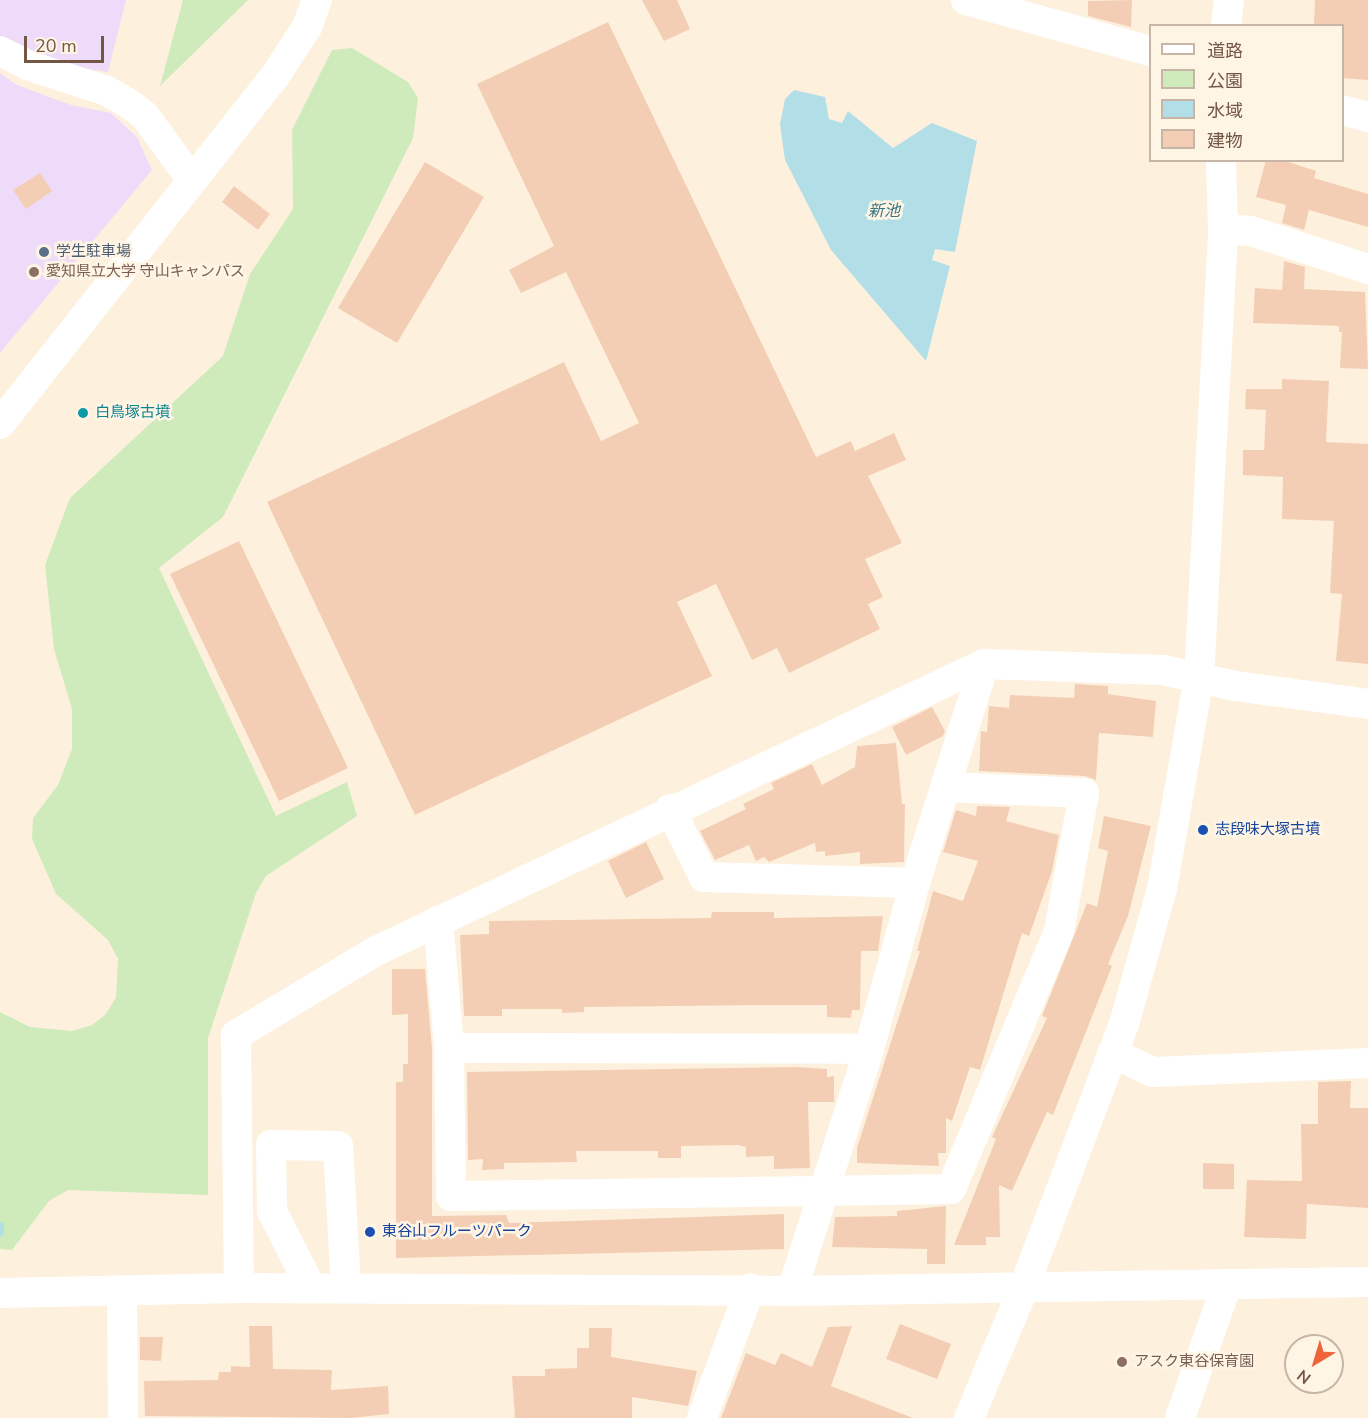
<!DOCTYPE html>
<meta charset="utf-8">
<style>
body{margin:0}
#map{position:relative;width:1368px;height:1418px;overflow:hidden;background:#fdf1de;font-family:"Nunito Sans","Noto Sans JP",sans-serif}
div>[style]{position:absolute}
.education>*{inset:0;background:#eedbf9}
.green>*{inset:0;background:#cfebbc}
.water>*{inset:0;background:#b2dfe7}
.stream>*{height:8px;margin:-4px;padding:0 4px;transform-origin:4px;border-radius:4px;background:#b2dfe7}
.building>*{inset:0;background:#f4ceb4}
.minor>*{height:30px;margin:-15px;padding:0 15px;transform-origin:15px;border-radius:15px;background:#fff}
.dots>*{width:16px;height:16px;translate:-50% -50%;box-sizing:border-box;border:3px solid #fff5e5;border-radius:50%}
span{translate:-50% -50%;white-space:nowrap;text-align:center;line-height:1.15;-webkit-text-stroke:5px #fff5e5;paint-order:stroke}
.service-label{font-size:15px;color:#4e5e75}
.left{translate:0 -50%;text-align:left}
.education-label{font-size:15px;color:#785e54}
.culture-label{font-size:15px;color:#0d838f}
.transit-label{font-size:15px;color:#164399}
.water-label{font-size:16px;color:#3b7683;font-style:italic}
.legend{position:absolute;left:1149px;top:24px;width:195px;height:138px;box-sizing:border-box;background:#fff5e5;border:2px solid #c7b5a5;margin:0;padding:8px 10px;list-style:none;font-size:18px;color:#745645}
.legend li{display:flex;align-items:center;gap:12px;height:30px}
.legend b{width:30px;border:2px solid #c7b5a5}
.north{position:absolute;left:1284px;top:1334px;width:60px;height:60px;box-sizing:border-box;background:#fff5e5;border:2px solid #c7b5a5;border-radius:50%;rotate:218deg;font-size:16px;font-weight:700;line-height:24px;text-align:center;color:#745645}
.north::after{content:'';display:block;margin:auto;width:21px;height:27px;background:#ef643b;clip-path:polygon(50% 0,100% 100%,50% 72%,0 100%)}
.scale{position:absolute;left:24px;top:36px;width:80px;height:27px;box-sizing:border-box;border:3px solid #745645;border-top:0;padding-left:8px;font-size:18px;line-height:21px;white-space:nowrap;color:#745645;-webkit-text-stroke:4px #fff5e5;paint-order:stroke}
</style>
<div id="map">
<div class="education">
<i style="clip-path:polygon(0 0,126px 0,108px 72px,62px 65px,0 38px)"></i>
<i style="clip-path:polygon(0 73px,17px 85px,71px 105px,111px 113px,137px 137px,152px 170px,0 353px)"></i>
</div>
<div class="green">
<i style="clip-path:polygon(183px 0,248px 0,160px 86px)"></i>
<i style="clip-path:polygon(352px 48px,408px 82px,418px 98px,413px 138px,223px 517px,159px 568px,276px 816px,347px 782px,357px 816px,266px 876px,256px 893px,208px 1038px,208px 1195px,68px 1190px,49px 1201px,12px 1250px,0 1249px,0 1012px,30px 1027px,72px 1031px,92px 1025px,106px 1014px,116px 997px,118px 959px,108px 940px,56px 894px,32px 839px,33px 818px,58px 785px,72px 749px,72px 709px,54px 649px,45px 565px,70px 498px,223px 356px,250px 274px,293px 209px,292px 130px,332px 50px)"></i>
</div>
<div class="water">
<i style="clip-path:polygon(794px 90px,825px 97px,829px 119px,842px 123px,848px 111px,893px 148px,932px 123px,977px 141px,955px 252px,935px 249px,932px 260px,950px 266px,926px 361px,831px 250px,785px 160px,780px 124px,785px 99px)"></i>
</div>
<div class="stream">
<i style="left:0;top:1226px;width:6px;rotate:90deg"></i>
</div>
<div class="building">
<i style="clip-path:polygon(642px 0,677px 0,690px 29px,664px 41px)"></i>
<i style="clip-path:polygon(1132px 0,1131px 27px,1088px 16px,1088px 1px)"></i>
<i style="clip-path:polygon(1315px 0,1368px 0,1368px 80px,1342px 78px,1342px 26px,1314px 24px)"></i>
<i style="clip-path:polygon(608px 22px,816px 457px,851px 441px,855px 451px,894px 433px,906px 460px,868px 476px,902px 543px,865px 559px,883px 597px,868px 604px,880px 629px,789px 673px,777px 648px,752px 660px,716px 584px,677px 602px,712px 676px,415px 815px,267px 502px,564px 362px,601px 441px,639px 423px,566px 272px,521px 293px,509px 270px,554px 246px,477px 84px)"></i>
<i style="clip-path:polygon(1266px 160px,1282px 160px,1316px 171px,1314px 178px,1368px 194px,1368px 227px,1309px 210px,1304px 230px,1282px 223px,1286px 205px,1256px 197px)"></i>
<i style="clip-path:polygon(425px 162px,484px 197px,397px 343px,338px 308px)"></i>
<i style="clip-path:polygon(40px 173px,52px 191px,26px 209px,13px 190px)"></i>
<i style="clip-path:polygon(234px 186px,270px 214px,258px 230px,222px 202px)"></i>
<i style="clip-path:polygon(1284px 261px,1305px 267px,1304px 289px,1365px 292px,1368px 369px,1340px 368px,1342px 332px,1339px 332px,1339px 326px,1253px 323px,1255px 288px,1282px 290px)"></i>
<i style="clip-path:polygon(1282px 379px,1329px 381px,1326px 442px,1368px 444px,1368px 664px,1336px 661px,1342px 594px,1330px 593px,1334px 521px,1282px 519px,1283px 477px,1243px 475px,1243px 450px,1264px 450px,1266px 410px,1245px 409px,1246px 389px,1282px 389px)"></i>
<i style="clip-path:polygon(239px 541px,348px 768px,279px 801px,170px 574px)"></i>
<i style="clip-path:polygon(1075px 684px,1108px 686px,1108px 694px,1156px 701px,1153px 737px,1099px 733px,1096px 780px,1085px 776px,979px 771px,981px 731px,987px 732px,989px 706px,1009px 708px,1010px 695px,1074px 698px)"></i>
<i style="clip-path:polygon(932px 707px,945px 731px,943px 736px,906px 755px,892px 727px)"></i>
<i style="clip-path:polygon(896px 743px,902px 804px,905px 804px,904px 862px,860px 864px,860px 852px,825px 856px,825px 851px,816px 852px,815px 843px,769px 862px,764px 857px,756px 861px,749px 845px,715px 860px,700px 831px,746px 809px,743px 804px,774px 789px,771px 783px,812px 764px,822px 785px,855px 767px,857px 746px)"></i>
<i style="clip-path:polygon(977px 806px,1010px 807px,1006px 821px,1059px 835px,1052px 871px,1029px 936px,1022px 933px,980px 1070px,970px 1067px,952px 1121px,946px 1118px,946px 1153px,938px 1153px,939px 1166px,857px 1163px,857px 1148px,920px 951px,917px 951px,933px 891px,963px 901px,978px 861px,943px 852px,956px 810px,976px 816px)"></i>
<i style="clip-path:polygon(1104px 816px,1151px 826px,1128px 916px,1108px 964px,1112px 966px,1053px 1115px,1047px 1112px,1012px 1191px,999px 1185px,1000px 1237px,986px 1237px,986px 1245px,954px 1245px,996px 1139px,992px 1137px,1047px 1018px,1042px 1016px,1087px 903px,1097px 907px,1108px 851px,1098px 848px)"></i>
<i style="clip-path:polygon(646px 842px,664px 879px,626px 898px,608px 861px)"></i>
<i style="clip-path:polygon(712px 912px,774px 912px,774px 918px,883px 916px,878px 951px,861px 951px,860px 1010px,852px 1010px,851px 1018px,827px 1017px,827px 1005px,772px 1005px,584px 1007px,584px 1012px,562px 1013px,562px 1009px,502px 1009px,502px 1016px,464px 1016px,460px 935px,489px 934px,489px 921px,711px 918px)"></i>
<i style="clip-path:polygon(392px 969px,425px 969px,432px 1049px,432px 1216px,506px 1215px,509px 1223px,784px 1214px,784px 1249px,396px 1258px,396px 1082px,403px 1082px,403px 1064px,408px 1064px,408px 1014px,392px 1015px)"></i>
<i style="clip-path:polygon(796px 1067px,827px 1069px,827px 1077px,834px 1076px,834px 1102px,808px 1102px,810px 1168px,774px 1169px,774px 1156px,746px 1157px,746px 1147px,738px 1145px,681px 1146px,681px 1158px,658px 1158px,658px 1151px,576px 1151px,577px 1162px,504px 1163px,504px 1169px,482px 1170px,483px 1159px,468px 1160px,467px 1072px)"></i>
<i style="clip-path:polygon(1351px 1081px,1350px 1108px,1368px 1108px,1368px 1208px,1307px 1204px,1306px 1239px,1244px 1237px,1247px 1180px,1302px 1181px,1301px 1124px,1318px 1124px,1318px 1082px)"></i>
<i style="clip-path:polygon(1203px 1163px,1234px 1164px,1234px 1189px,1203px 1189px)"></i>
<i style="clip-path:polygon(946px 1206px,945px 1264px,927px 1264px,927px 1249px,832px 1247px,835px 1217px,897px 1216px,897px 1211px)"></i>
<i style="clip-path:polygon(900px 1324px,951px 1344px,937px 1379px,886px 1359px)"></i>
<i style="clip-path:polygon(249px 1326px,272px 1326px,273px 1369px,332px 1370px,331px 1390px,388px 1386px,389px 1414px,351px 1418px,145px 1416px,144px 1381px,218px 1380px,219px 1372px,231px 1372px,231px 1366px,250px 1367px)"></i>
<i style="clip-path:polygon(852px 1326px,831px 1386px,913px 1418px,721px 1418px,746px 1353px,775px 1365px,781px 1353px,812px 1367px,828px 1327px)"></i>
<i style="clip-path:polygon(589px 1328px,612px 1328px,611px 1357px,697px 1371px,688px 1406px,632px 1397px,632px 1418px,515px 1418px,512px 1376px,545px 1376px,545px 1369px,577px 1368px,577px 1348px,589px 1348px)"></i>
<i style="clip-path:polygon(140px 1337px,163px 1337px,161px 1361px,140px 1360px)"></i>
</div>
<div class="minor">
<i style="left:966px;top:0;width:191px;rotate:15.5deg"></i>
<i style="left:1226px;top:26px;width:26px;rotate:-83deg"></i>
<i style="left:0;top:51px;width:30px;rotate:27deg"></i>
<i style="left:27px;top:65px;width:84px;rotate:18deg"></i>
<i style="left:107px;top:91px;width:24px;rotate:30deg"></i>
<i style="left:128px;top:103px;width:21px;rotate:37deg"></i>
<i style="left:145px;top:116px;width:78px;rotate:53.9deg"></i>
<i style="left:1342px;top:110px;width:27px;rotate:15deg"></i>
<i style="left:1223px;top:229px;width:28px;rotate:4deg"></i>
<i style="left:1251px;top:231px;width:123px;rotate:18deg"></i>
<i style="left:0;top:424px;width:444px;rotate:-51.7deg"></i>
<i style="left:275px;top:76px;width:59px;rotate:-56.9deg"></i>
<i style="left:307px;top:27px;width:29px;rotate:-70deg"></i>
<i style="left:670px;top:809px;width:76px;rotate:63.4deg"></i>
<i style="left:704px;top:877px;width:211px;rotate:1.6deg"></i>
<i style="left:438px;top:921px;width:127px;rotate:85deg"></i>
<i style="left:449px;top:1048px;width:148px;rotate:89.2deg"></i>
<i style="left:451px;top:1196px;width:500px;rotate:-0.8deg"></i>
<i style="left:951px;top:1189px;width:280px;rotate:-67.3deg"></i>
<i style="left:1059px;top:931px;width:140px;rotate:-79.7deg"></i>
<i style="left:1084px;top:793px;width:137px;rotate:-177.5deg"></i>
<i style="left:449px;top:1048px;width:420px;rotate:0.1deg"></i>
<i style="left:1112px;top:1053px;width:45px;rotate:24.9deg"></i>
<i style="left:1153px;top:1072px;width:215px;rotate:-2.4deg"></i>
<i style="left:239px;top:1288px;width:253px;rotate:-90.7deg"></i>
<i style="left:236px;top:1035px;width:163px;rotate:-31deg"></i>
<i style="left:376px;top:951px;width:672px;rotate:-25.27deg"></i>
<i style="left:984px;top:664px;width:179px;rotate:1.9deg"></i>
<i style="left:1163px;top:670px;width:74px;rotate:12.5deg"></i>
<i style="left:1235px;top:686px;width:134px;rotate:7.7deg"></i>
<i style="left:311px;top:1288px;width:86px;rotate:-116.9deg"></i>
<i style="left:272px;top:1211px;width:66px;rotate:-90.9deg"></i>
<i style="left:271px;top:1145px;width:67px;rotate:0.9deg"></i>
<i style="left:338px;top:1146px;width:142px;rotate:86.8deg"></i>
<i style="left:122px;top:1291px;width:127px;rotate:89.5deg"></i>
<i style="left:792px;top:1291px;width:254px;rotate:-72.3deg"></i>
<i style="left:869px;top:1049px;width:172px;rotate:-74.5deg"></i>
<i style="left:915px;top:883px;width:230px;rotate:-72.5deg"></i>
<i style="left:0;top:1293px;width:239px;rotate:-1.2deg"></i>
<i style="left:239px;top:1288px;width:553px;rotate:0.31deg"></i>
<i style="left:792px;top:1291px;width:576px;rotate:-0.9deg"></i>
<i style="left:702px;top:1418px;width:138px;rotate:-69.6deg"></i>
<i style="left:969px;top:1418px;width:142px;rotate:-67.2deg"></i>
<i style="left:1024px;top:1287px;width:281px;rotate:-69.2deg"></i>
<i style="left:1124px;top:1024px;width:140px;rotate:-74.3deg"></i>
<i style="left:1162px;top:889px;width:215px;rotate:-80.1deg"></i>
<i style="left:1199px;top:677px;width:449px;rotate:-86.9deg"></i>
<i style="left:1223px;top:229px;width:69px;rotate:-91.7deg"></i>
<i style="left:1180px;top:1418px;width:142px;rotate:-70.7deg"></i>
</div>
<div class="dots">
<i style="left:44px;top:252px;background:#5c6f8a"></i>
<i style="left:34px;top:272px;background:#8d6e63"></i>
<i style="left:83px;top:413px;background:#0f9aa8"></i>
<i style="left:1203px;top:830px;background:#1a4fb4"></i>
<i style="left:370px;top:1232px;background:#1a4fb4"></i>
<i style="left:1122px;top:1362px;background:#8d6e63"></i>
</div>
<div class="service-label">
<span class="left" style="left:56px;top:252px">学生駐車場</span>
</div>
<div class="education-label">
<span class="left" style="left:46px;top:272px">愛知県立大学 守山キャンパス</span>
<span class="left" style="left:1134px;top:1362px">アスク東谷保育園</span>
</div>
<div class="culture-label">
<span class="left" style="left:95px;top:413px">白鳥塚古墳</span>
</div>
<div class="transit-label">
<span class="left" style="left:1215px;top:830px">志段味大塚古墳</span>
<span class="left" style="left:382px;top:1232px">東谷山フルーツパーク</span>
</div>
<div class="water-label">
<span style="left:884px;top:211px">新池</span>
</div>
<ul class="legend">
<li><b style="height:8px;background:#fff"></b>道路</li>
<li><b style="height:16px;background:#cfebbc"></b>公園</li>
<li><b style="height:16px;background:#b2dfe7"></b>水域</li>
<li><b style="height:16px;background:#f4ceb4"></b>建物</li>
</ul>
<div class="north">N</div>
<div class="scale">20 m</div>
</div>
